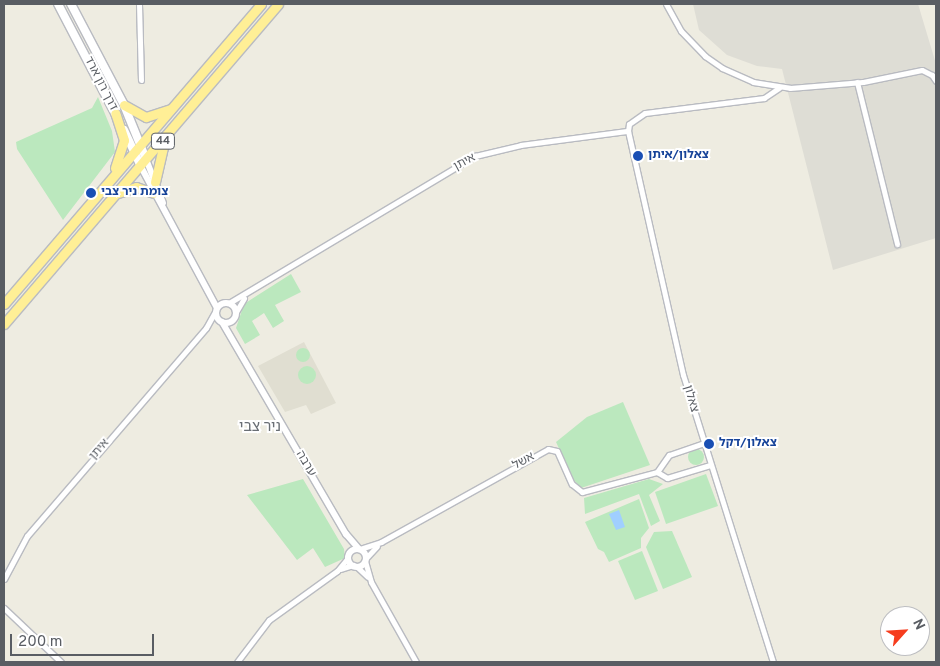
<!DOCTYPE html>
<meta charset="utf-8">
<style>
body{margin:0}
#map{position:relative;width:940px;height:666px;overflow:hidden;background:#eeece1;font-family:Overpass,"Noto Sans Hebrew",sans-serif}
div>[style]{position:absolute}
.industrial>*{inset:0;background:#deddd5}
.education>*{inset:0;background:#e0ded1}
.green>*{inset:0;background:#bbe8be}
.round{border-radius:50%}
.water>*{inset:0;background:#a0cfff}
.roads{filter:drop-shadow(1px 0 #b9bbc1) drop-shadow(-1px 0 #b9bbc1) drop-shadow(0 1px #b9bbc1) drop-shadow(0 -1px #b9bbc1)}
.minor>*{height:5px;margin:-2.5px;padding:0 2.5px;transform-origin:2.5px;border-radius:2.5px;background:#fff}
.tertiary>*{height:6px;margin:-3px;padding:0 3px;transform-origin:3px;border-radius:3px;background:#fff}
.tertiary>.ring{margin:-3px;padding:0;box-sizing:content-box;background:none;border:6px solid #fff;border-radius:50%}
.secondary>*{height:8px;margin:-4px;padding:0 4px;transform-origin:4px;border-radius:4px;background:#fff}
.trunk>*{height:9px;margin:-4.5px;padding:0 4.5px;transform-origin:4.5px;border-radius:4.5px;background:#ffef96}
.dots>*{width:14px;height:14px;translate:-50% -50%;box-sizing:border-box;border:2px solid #fff;border-radius:50%}
span{translate:-50% -50%;white-space:nowrap;text-align:center;line-height:1.15;-webkit-text-stroke:4px #fff;paint-order:stroke}
.shield-label span{padding:1px 4px;background:#fff;border:1px solid;border-radius:4px;-webkit-text-stroke-width:0}
.shield-label{font-size:11px;color:#595d63;font-weight:700}
.street-label{font-size:12px;color:#595d63}
.transit-label{font-size:12px;color:#164399;font-weight:700}
.left{translate:0 -50%;text-align:left}
.quarter-label{font-size:15px;color:#6a6f75}
.frame{position:absolute;inset:0;border:5px solid #595d63;pointer-events:none}
.north{position:absolute;left:880px;top:606px;width:50px;height:50px;box-sizing:border-box;background:#fff;border:1px solid #bdbec1;border-radius:50%;rotate:64deg;font-size:14px;font-weight:700;line-height:20px;text-align:center;color:#595d63}
.north::after{content:'';display:block;margin:auto;width:18px;height:22px;background:#f63d1e;clip-path:polygon(50% 0,100% 100%,50% 72%,0 100%)}
.scale{position:absolute;left:10px;top:634px;width:144px;height:22px;box-sizing:border-box;border:2px solid #595d63;border-top:0;padding-left:6px;font-size:15px;line-height:18px;white-space:nowrap;color:#595d63;-webkit-text-stroke:4px #fff;paint-order:stroke}
</style>
<div id="map">
<div class="industrial">
<i style="clip-path:polygon(693px 4px,918px 4px,936px 64px,936px 238px,833px 270px,782px 69px,757px 66px,727px 55px,699px 30px)"></i>
</div>
<div class="education">
<i style="clip-path:polygon(304px 342px,336px 403px,311px 414px,306px 405px,285px 412px,258px 366px)"></i>
</div>
<div class="green">
<i style="clip-path:polygon(98px 97px,112px 131px,115px 152px,63px 220px,17px 149px,16px 142px,92px 108px)"></i>
<i style="clip-path:polygon(291px 274px,301px 292px,275px 305px,284px 321px,273px 328px,264px 313px,252px 321px,260px 335px,245px 344px,236px 328px,244px 304px)"></i>
<i class="round" style="left:296px;top:348px;width:14px;height:14px"></i>
<i class="round" style="left:298px;top:366px;width:18px;height:18px"></i>
<i style="clip-path:polygon(623px 402px,650px 465px,581px 488px,573px 479px,556px 442px,587px 417px)"></i>
<i class="round" style="left:688px;top:449px;width:16px;height:16px"></i>
<i style="clip-path:polygon(706px 474px,718px 506px,666px 524px,655px 492px)"></i>
<i style="clip-path:polygon(303px 479px,344px 549px,345px 558px,325px 567px,313px 548px,297px 560px,247px 495px)"></i>
<i style="clip-path:polygon(649px 479px,663px 484px,649px 495px,660px 521px,651px 526px,639px 494px,585px 514px,584px 498px)"></i>
<i style="clip-path:polygon(639px 499px,649px 528px,641px 538px,641px 548px,609px 562px,604px 552px,598px 549px,585px 522px)"></i>
<i style="clip-path:polygon(672px 531px,692px 577px,663px 589px,646px 547px,654px 532px)"></i>
<i style="clip-path:polygon(642px 551px,658px 591px,635px 600px,618px 561px)"></i>
</div>
<div class="water">
<i style="clip-path:polygon(619px 510px,625px 527px,616px 530px,609px 514px)"></i>
</div>
<div class="roads">
<div class="minor">
<i style="left:139px;top:4px;width:76px;rotate:88.5deg"></i>
<i style="left:666px;top:4px;width:31px;rotate:61deg"></i>
<i style="left:681px;top:31px;width:35px;rotate:46deg"></i>
<i style="left:705px;top:56px;width:21px;rotate:35deg"></i>
<i style="left:722px;top:68px;width:34px;rotate:24deg"></i>
<i style="left:753px;top:82px;width:37px;rotate:9deg"></i>
<i style="left:790px;top:88px;width:73px;rotate:-4.7deg"></i>
<i style="left:863px;top:82px;width:60px;rotate:-11.5deg"></i>
<i style="left:922px;top:70px;width:11px;rotate:27deg"></i>
<i style="left:932px;top:75px;width:7px;rotate:56deg"></i>
<i style="left:857px;top:82px;width:167px;rotate:76.1deg"></i>
<i style="left:229px;top:303px;width:287px;rotate:-30.9deg"></i>
<i style="left:475px;top:156px;width:47px;rotate:-13.4deg"></i>
<i style="left:521px;top:145px;width:108px;rotate:-7.5deg"></i>
<i style="left:236px;top:312px;width:16px;rotate:-60deg"></i>
<i style="left:657px;top:472px;width:21px;rotate:-55deg"></i>
<i style="left:669px;top:455px;width:36px;rotate:-19deg"></i>
<i style="left:657px;top:472px;width:12px;rotate:31deg"></i>
<i style="left:667px;top:478px;width:45px;rotate:-16.8deg"></i>
<i style="left:360px;top:549px;width:22px;rotate:-18deg"></i>
<i style="left:381px;top:542px;width:191px;rotate:-29.1deg"></i>
<i style="left:548px;top:449px;width:9px;rotate:13deg"></i>
<i style="left:557px;top:451px;width:36px;rotate:66deg"></i>
<i style="left:572px;top:484px;width:13px;rotate:39deg"></i>
<i style="left:582px;top:492px;width:78px;rotate:-14.9deg"></i>
<i style="left:366px;top:558px;width:16px;rotate:-47deg"></i>
<i style="left:365px;top:561px;width:22px;rotate:74deg"></i>
<i style="left:371px;top:582px;width:92px;rotate:60.6deg"></i>
<i style="left:356px;top:566px;width:16px;rotate:43deg"></i>
<i style="left:340px;top:569px;width:14px;rotate:-17deg"></i>
<i style="left:4px;top:579px;width:49px;rotate:-61.9deg"></i>
<i style="left:27px;top:536px;width:274px;rotate:-49.3deg"></i>
<i style="left:206px;top:328px;width:18px;rotate:-61deg"></i>
<i style="left:4px;top:608px;width:79px;rotate:43.5deg"></i>
<i style="left:237px;top:662px;width:53px;rotate:-52.7deg"></i>
<i style="left:269px;top:620px;width:84px;rotate:-35.8deg"></i>
<i style="left:337px;top:571px;width:17px;rotate:-50deg"></i>
<i style="left:773px;top:662px;width:301px;rotate:-107.4deg"></i>
<i style="left:683px;top:375px;width:250px;rotate:-102.7deg"></i>
<i style="left:628px;top:131px;width:7px;rotate:-82deg"></i>
<i style="left:629px;top:124px;width:19px;rotate:-35deg"></i>
<i style="left:645px;top:113px;width:120px;rotate:-7.2deg"></i>
<i style="left:764px;top:98px;width:18px;rotate:-34deg"></i>
</div>
<div class="tertiary">
<i style="left:146px;top:159px;width:47px;rotate:68.9deg"></i>
<i style="left:140px;top:165px;width:162px;rotate:61.7deg"></i>
<i class="ring" style="left:216px;top:303px;width:14px;height:14px"></i>
<i style="left:222px;top:322px;width:246px;rotate:59.7deg"></i>
<i style="left:346px;top:534px;width:20px;rotate:49deg"></i>
<i class="ring" style="left:348px;top:549px;width:12px;height:12px"></i>
</div>
<div class="secondary">
<i style="left:58px;top:4px;width:127px;rotate:62.4deg"></i>
<i style="left:71px;top:4px;width:114px;rotate:62.3deg"></i>
<i style="left:124px;top:105px;width:58px;rotate:67.8deg"></i>
<i style="left:124px;top:130px;width:38px;rotate:65deg"></i>
</div>
<div class="trunk">
<i style="left:124px;top:105px;width:25px;rotate:29deg"></i>
<i style="left:146px;top:117px;width:25px;rotate:-18deg"></i>
<i style="left:115px;top:168px;width:29px;rotate:-72deg"></i>
<i style="left:124px;top:140px;width:28px;rotate:-108deg"></i>
<i style="left:155px;top:182px;width:40px;rotate:-77deg"></i>
<i style="left:118px;top:193px;width:19px;rotate:-18deg"></i>
<i style="left:136px;top:187px;width:18px;rotate:19deg"></i>
<i style="left:4px;top:304px;width:395px;rotate:-49.4deg"></i>
<i style="left:4px;top:324px;width:421px;rotate:-49.4deg"></i>
</div>
</div>
<div class="dots">
<i style="left:638px;top:156px;background:#1a4fb4"></i>
<i style="left:91px;top:193px;background:#1a4fb4"></i>
<i style="left:709px;top:444px;background:#1a4fb4"></i>
</div>
<div class="shield-label">
<span style="left:163px;top:141px">44</span>
</div>
<div class="street-label">
<span style="left:100px;top:84px;rotate:63deg">דרך רון ארד</span>
<span style="left:465px;top:163px;rotate:-28deg">איתן</span>
<span style="left:690px;top:399px;rotate:74deg">צאלון</span>
<span style="left:100px;top:450px;rotate:-49deg">איתן</span>
<span style="left:524px;top:462px;rotate:-29deg">אשל</span>
<span style="left:305px;top:464px;rotate:60deg">ערבה</span>
</div>
<div class="transit-label">
<span class="left" style="left:648px;top:156px">צאלון/איתן</span>
<span class="left" style="left:101px;top:193px">צומת ניר צבי</span>
<span class="left" style="left:719px;top:444px">צאלון/דקל</span>
</div>
<div class="quarter-label">
<span style="left:260px;top:428px">ניר צבי</span>
</div>
<div class="frame"></div>
<div class="north">N</div>
<div class="scale">200 m</div>
</div>
